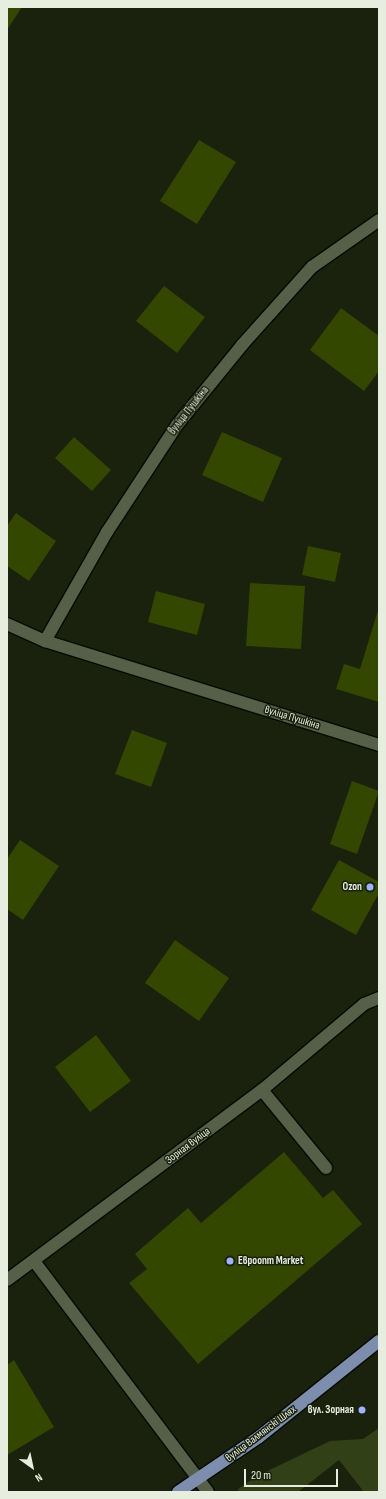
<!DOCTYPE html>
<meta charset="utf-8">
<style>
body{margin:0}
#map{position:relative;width:386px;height:1499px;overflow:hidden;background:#1a210d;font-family:"Sofia Sans Condensed",sans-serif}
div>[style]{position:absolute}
.green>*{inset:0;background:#324018}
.building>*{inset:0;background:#334700}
.roads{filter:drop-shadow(1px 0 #050b00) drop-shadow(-1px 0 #050b00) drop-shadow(0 1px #050b00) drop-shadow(0 -1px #050b00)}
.minor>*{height:12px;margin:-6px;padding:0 6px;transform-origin:6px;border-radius:6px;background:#565f48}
.major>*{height:12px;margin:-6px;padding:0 6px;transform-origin:6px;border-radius:6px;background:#7c8dae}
.dots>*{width:11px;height:11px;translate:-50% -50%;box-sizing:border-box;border:2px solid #1a210d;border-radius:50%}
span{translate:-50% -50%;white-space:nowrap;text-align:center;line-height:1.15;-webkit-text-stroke:3px #1a210d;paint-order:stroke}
.street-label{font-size:11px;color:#e7eddf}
.poi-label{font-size:11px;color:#e7eddf;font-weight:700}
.right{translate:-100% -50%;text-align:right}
.left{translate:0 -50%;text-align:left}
.frame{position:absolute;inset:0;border:8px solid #e7eddf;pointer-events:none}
.north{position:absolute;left:12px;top:1447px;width:40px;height:40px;-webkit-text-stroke:3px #1a210d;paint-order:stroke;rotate:147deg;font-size:11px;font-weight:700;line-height:16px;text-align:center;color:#e7eddf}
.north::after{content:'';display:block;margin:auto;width:14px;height:18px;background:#e7eddf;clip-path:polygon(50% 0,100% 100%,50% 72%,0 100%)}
.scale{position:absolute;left:244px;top:1469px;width:94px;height:18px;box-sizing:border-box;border:2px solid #e7eddf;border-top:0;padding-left:5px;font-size:12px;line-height:14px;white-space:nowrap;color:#e7eddf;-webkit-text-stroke:3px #1a210d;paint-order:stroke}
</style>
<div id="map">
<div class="green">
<i style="clip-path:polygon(379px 1428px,379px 1492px,364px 1492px,339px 1460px,298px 1492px,239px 1492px,238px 1489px,257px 1476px,330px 1441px,363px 1439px)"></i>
</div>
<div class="building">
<i style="clip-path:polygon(7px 7px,22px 7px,7px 30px)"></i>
<i style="clip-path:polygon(199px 140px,236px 162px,197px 224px,160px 201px)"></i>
<i style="clip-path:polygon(164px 286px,205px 317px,177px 353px,136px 321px)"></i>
<i style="clip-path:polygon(341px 308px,379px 336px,379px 371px,364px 391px,310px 350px)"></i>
<i style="clip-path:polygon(222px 432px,282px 458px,263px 502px,202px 475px)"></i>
<i style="clip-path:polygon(74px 437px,111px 470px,92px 491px,55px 458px)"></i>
<i style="clip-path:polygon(16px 513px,56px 541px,29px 581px,7px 566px,7px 526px)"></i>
<i style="clip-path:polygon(308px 546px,341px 553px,335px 582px,302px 575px)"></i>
<i style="clip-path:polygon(250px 583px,305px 586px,301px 649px,246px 646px)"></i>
<i style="clip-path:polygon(156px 591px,205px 604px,197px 635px,148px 622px)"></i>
<i style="clip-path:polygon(379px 607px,379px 702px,336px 689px,344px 664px,360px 669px)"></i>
<i style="clip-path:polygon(132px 730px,167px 743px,151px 787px,115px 774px)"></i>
<i style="clip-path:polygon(352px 781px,379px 791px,357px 854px,330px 844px)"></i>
<i style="clip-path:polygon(20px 840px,59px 866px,23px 920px,7px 909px,7px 859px)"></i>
<i style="clip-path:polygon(339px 860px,379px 882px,379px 893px,356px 935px,311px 910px)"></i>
<i style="clip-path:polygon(175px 940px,229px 978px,199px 1021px,145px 983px)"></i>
<i style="clip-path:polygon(96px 1035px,131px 1081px,90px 1112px,55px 1067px)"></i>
<i style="clip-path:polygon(284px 1152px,323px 1198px,333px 1190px,362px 1224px,198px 1364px,129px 1283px,147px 1269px,135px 1254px,188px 1208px,201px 1223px)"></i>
<i style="clip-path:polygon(14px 1360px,54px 1427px,7px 1455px,7px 1365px)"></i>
</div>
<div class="roads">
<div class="minor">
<i style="left:7px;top:624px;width:42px;rotate:24.1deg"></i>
<i style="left:45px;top:641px;width:350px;rotate:17.3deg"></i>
<i style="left:45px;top:641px;width:125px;rotate:-60.4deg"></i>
<i style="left:107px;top:532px;width:128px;rotate:-56.8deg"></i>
<i style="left:177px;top:425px;width:103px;rotate:-50.9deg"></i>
<i style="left:242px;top:345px;width:105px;rotate:-48.1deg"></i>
<i style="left:312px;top:267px;width:82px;rotate:-35deg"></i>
<i style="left:262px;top:1090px;width:101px;rotate:50.6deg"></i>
<i style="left:34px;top:1261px;width:289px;rotate:53deg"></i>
<i style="left:7px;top:1280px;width:318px;rotate:-36.7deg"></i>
<i style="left:262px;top:1090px;width:133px;rotate:-40.1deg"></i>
<i style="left:364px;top:1004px;width:16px;rotate:-22deg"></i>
</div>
<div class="major">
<i style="left:178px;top:1492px;width:98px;rotate:-34.2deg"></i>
<i style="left:259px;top:1437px;width:154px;rotate:-38.7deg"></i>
</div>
</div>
<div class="dots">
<i style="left:370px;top:887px;background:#9db4fd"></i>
<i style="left:230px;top:1261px;background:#9db4fd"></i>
<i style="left:362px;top:1410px;background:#9db4fd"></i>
</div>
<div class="street-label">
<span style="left:189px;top:411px;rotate:-52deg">вуліца Пушкіна</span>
<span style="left:292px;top:718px;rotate:17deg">вуліца Пушкіна</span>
<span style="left:188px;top:1146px;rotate:-37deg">Зорная вуліца</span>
<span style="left:261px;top:1434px;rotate:-37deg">вуліца Валмянскі Шлях</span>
</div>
<div class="poi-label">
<span class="right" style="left:362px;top:887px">Ozon</span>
<span class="left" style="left:238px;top:1261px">Евроопт Market</span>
<span class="right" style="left:354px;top:1410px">вул. Зорная</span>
</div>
<div class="frame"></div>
<div class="north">N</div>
<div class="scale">20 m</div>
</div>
